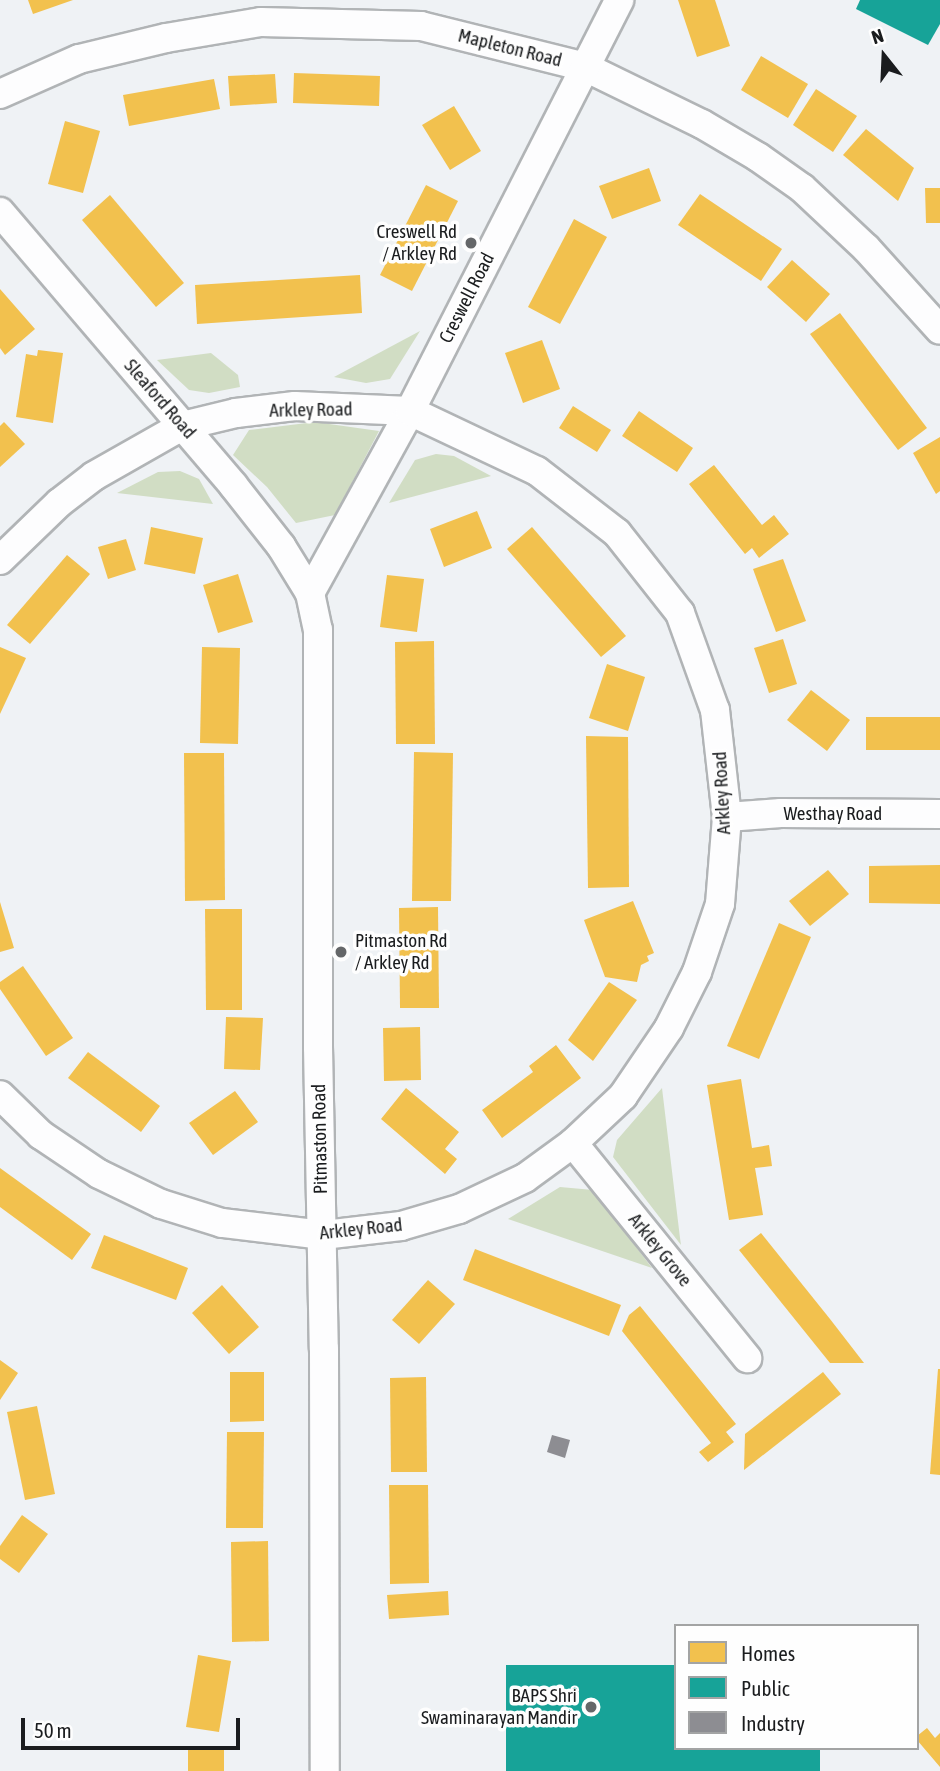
<!DOCTYPE html>
<style>
body{margin:0}
#map{position:relative;width:940px;height:1771px;overflow:hidden;background:#eff2f5;font-family:"Asap Condensed",sans-serif}
div>[style]{position:absolute}
.green>*{inset:0;background:#d1ddc4}
.homes>*{inset:0;background:#f2c14e}
.public>*{inset:0;background:#17a398}
.industry>*{inset:0;background:#8d8d92}
.roads{filter:drop-shadow(2px 0 #b1b4b6) drop-shadow(-2px 0 #b1b4b6) drop-shadow(0 2px #b1b4b6) drop-shadow(0 -2px #b1b4b6)}
.street>*{height:28px;margin:-14px;padding:0 14px;transform-origin:14px;border-radius:14px;background:#fdfdfe}
.dots>*{width:19px;height:19px;translate:-50% -50%;box-sizing:border-box;border:4px solid #fefefe;border-radius:50%}
span{translate:-50% -50%;white-space:nowrap;text-align:center;line-height:1.15;-webkit-text-stroke:7px #fefefe;paint-order:stroke}
.street-label{font-size:19px;color:#1a1c1e}
.poi-label{font-size:19px;color:#1a1c1e}
.right{translate:-100% -50%;text-align:right}
.left{translate:0 -50%;text-align:left}
.legend{position:absolute;left:674px;top:1624px;width:245px;height:126px;box-sizing:border-box;background:#fefefe;border:2px solid #a3a4a4;margin:0;padding:9px 12px;list-style:none;font-size:21px;color:#1a1c1e}
.legend li{display:flex;align-items:center;gap:14px;height:35px}
.legend b{width:35px;border:2px solid #a3a4a4}
.north{position:absolute;left:849px;top:21px;width:70px;height:70px;-webkit-text-stroke:5px #fefefe;paint-order:stroke;rotate:342deg;font-size:19px;font-weight:700;line-height:28px;text-align:center;color:#1a1c1e}
.north::after{content:'';display:block;margin:auto;width:24px;height:32px;background:#1a1c1e;clip-path:polygon(50% 0,100% 100%,50% 72%,0 100%)}
.scale{position:absolute;left:21px;top:1718px;width:219px;height:32px;box-sizing:border-box;border:4px solid #1a1c1e;border-top:0;padding-left:9px;font-size:21px;line-height:24px;white-space:nowrap;color:#1a1c1e;-webkit-text-stroke:5px #fefefe;paint-order:stroke}
</style>
<div id="map">
<div class="green">
<i style="clip-path:polygon(420px 331px,390px 379px,366px 383px,334px 377px)"></i>
<i style="clip-path:polygon(211px 353px,238px 375px,240px 387px,209px 393px,189px 390px,157px 360px)"></i>
<i style="clip-path:polygon(315px 422px,379px 431px,335px 515px,296px 523px,267px 487px,233px 455px,249px 430px)"></i>
<i style="clip-path:polygon(436px 454px,454px 456px,491px 476px,389px 503px,415px 460px)"></i>
<i style="clip-path:polygon(180px 471px,199px 479px,213px 504px,117px 493px,158px 472px)"></i>
<i style="clip-path:polygon(662px 1088px,680px 1238px,681px 1245px,613px 1157px,617px 1140px)"></i>
<i style="clip-path:polygon(560px 1187px,593px 1190px,652px 1268px,508px 1219px)"></i>
</div>
<div class="homes">
<i style="clip-path:polygon(28px 0,73px 0,33px 14px)"></i>
<i style="clip-path:polygon(678px 0,715px 0,730px 46px,697px 57px)"></i>
<i style="clip-path:polygon(761px 56px,808px 84px,788px 118px,741px 90px)"></i>
<i style="clip-path:polygon(294px 73px,380px 76px,379px 106px,293px 103px)"></i>
<i style="clip-path:polygon(275px 74px,277px 103px,230px 106px,228px 76px)"></i>
<i style="clip-path:polygon(214px 79px,220px 109px,129px 126px,123px 95px)"></i>
<i style="clip-path:polygon(816px 89px,857px 116px,833px 152px,793px 125px)"></i>
<i style="clip-path:polygon(454px 106px,481px 151px,450px 170px,422px 125px)"></i>
<i style="clip-path:polygon(65px 121px,100px 131px,83px 193px,48px 184px)"></i>
<i style="clip-path:polygon(866px 129px,914px 168px,898px 201px,843px 155px)"></i>
<i style="clip-path:polygon(649px 168px,661px 201px,612px 219px,599px 186px)"></i>
<i style="clip-path:polygon(426px 185px,458px 201px,412px 291px,380px 275px)"></i>
<i style="clip-path:polygon(925px 188px,940px 188px,940px 223px,926px 223px)"></i>
<i style="clip-path:polygon(700px 194px,782px 249px,761px 281px,678px 225px)"></i>
<i style="clip-path:polygon(110px 195px,184px 283px,156px 307px,82px 220px)"></i>
<i style="clip-path:polygon(574px 219px,607px 237px,560px 324px,528px 307px)"></i>
<i style="clip-path:polygon(792px 260px,830px 294px,806px 322px,767px 287px)"></i>
<i style="clip-path:polygon(360px 275px,362px 313px,197px 324px,195px 285px)"></i>
<i style="clip-path:polygon(0 289px,35px 329px,5px 355px,0 348px)"></i>
<i style="clip-path:polygon(840px 313px,927px 428px,898px 450px,810px 334px)"></i>
<i style="clip-path:polygon(542px 340px,560px 389px,523px 403px,505px 353px)"></i>
<i style="clip-path:polygon(38px 350px,63px 353px,53px 423px,16px 417px,26px 354px,37px 356px)"></i>
<i style="clip-path:polygon(573px 406px,611px 430px,597px 452px,559px 428px)"></i>
<i style="clip-path:polygon(639px 411px,693px 448px,677px 472px,622px 436px)"></i>
<i style="clip-path:polygon(4px 422px,25px 444px,0 467px,0 426px)"></i>
<i style="clip-path:polygon(940px 437px,940px 491px,936px 494px,913px 453px)"></i>
<i style="clip-path:polygon(714px 465px,762px 525px,774px 515px,789px 534px,759px 558px,752px 548px,745px 554px,689px 484px)"></i>
<i style="clip-path:polygon(477px 511px,492px 548px,444px 567px,430px 529px)"></i>
<i style="clip-path:polygon(151px 527px,203px 538px,195px 574px,144px 564px)"></i>
<i style="clip-path:polygon(532px 527px,626px 636px,601px 657px,507px 549px)"></i>
<i style="clip-path:polygon(126px 539px,136px 570px,108px 579px,98px 547px)"></i>
<i style="clip-path:polygon(67px 555px,90px 574px,30px 644px,7px 625px)"></i>
<i style="clip-path:polygon(783px 559px,806px 621px,776px 632px,753px 569px)"></i>
<i style="clip-path:polygon(238px 574px,253px 622px,218px 633px,203px 585px)"></i>
<i style="clip-path:polygon(387px 575px,424px 579px,417px 632px,380px 627px)"></i>
<i style="clip-path:polygon(783px 639px,797px 684px,769px 693px,754px 648px)"></i>
<i style="clip-path:polygon(434px 641px,435px 744px,396px 744px,395px 642px)"></i>
<i style="clip-path:polygon(0 647px,26px 658px,0 714px)"></i>
<i style="clip-path:polygon(202px 647px,240px 648px,238px 744px,200px 743px)"></i>
<i style="clip-path:polygon(607px 664px,645px 677px,628px 731px,589px 718px)"></i>
<i style="clip-path:polygon(811px 690px,850px 720px,827px 751px,787px 720px)"></i>
<i style="clip-path:polygon(866px 717px,940px 717px,940px 750px,866px 750px)"></i>
<i style="clip-path:polygon(586px 736px,628px 737px,629px 887px,588px 888px)"></i>
<i style="clip-path:polygon(414px 752px,453px 753px,451px 901px,412px 901px)"></i>
<i style="clip-path:polygon(184px 753px,224px 753px,225px 900px,185px 901px)"></i>
<i style="clip-path:polygon(940px 865px,940px 904px,869px 903px,869px 866px)"></i>
<i style="clip-path:polygon(828px 870px,849px 894px,810px 926px,789px 901px)"></i>
<i style="clip-path:polygon(633px 901px,654px 953px,647px 956px,649px 961px,641px 965px,637px 982px,605px 977px,584px 920px)"></i>
<i style="clip-path:polygon(0 902px,14px 948px,0 952px)"></i>
<i style="clip-path:polygon(438px 907px,439px 1008px,400px 1008px,399px 908px)"></i>
<i style="clip-path:polygon(205px 909px,242px 909px,242px 1010px,206px 1010px)"></i>
<i style="clip-path:polygon(779px 923px,811px 937px,759px 1059px,727px 1046px)"></i>
<i style="clip-path:polygon(23px 966px,73px 1038px,46px 1056px,0 989px,0 982px)"></i>
<i style="clip-path:polygon(609px 982px,637px 1000px,593px 1061px,568px 1040px)"></i>
<i style="clip-path:polygon(226px 1017px,263px 1018px,260px 1070px,224px 1069px)"></i>
<i style="clip-path:polygon(420px 1027px,421px 1080px,384px 1081px,383px 1028px)"></i>
<i style="clip-path:polygon(556px 1045px,581px 1078px,502px 1138px,482px 1110px,533px 1072px,529px 1066px)"></i>
<i style="clip-path:polygon(88px 1052px,160px 1106px,141px 1132px,68px 1078px)"></i>
<i style="clip-path:polygon(741px 1079px,752px 1148px,769px 1145px,772px 1166px,755px 1168px,763px 1215px,729px 1220px,707px 1085px)"></i>
<i style="clip-path:polygon(406px 1088px,459px 1132px,445px 1149px,457px 1159px,445px 1174px,381px 1119px)"></i>
<i style="clip-path:polygon(235px 1091px,258px 1122px,213px 1155px,189px 1123px)"></i>
<i style="clip-path:polygon(0 1168px,91px 1234px,72px 1260px,0 1207px)"></i>
<i style="clip-path:polygon(761px 1233px,830px 1319px,864px 1363px,830px 1363px,739px 1250px)"></i>
<i style="clip-path:polygon(104px 1235px,188px 1268px,176px 1300px,91px 1268px)"></i>
<i style="clip-path:polygon(475px 1249px,621px 1305px,609px 1336px,463px 1280px)"></i>
<i style="clip-path:polygon(428px 1280px,455px 1304px,419px 1344px,392px 1320px)"></i>
<i style="clip-path:polygon(222px 1285px,259px 1327px,229px 1354px,192px 1313px)"></i>
<i style="clip-path:polygon(640px 1306px,736px 1424px,726px 1432px,734px 1442px,708px 1462px,699px 1452px,711px 1443px,622px 1331px,629px 1315px)"></i>
<i style="clip-path:polygon(0 1360px,18px 1373px,0 1400px)"></i>
<i style="clip-path:polygon(938px 1369px,940px 1369px,940px 1475px,930px 1474px)"></i>
<i style="clip-path:polygon(230px 1372px,264px 1372px,264px 1421px,230px 1422px)"></i>
<i style="clip-path:polygon(823px 1372px,841px 1394px,744px 1470px,745px 1434px)"></i>
<i style="clip-path:polygon(426px 1377px,427px 1472px,391px 1472px,390px 1378px)"></i>
<i style="clip-path:polygon(37px 1406px,55px 1494px,25px 1500px,7px 1412px)"></i>
<i style="clip-path:polygon(227px 1432px,264px 1432px,263px 1528px,226px 1528px)"></i>
<i style="clip-path:polygon(389px 1485px,428px 1485px,429px 1583px,390px 1584px)"></i>
<i style="clip-path:polygon(22px 1515px,48px 1534px,19px 1573px,0 1559px,0 1546px)"></i>
<i style="clip-path:polygon(268px 1541px,269px 1641px,232px 1642px,231px 1542px)"></i>
<i style="clip-path:polygon(448px 1591px,449px 1615px,389px 1619px,387px 1595px)"></i>
<i style="clip-path:polygon(198px 1655px,231px 1661px,219px 1732px,186px 1727px)"></i>
<i style="clip-path:polygon(927px 1728px,935px 1738px,940px 1733px,940px 1767px,917px 1740px,917px 1736px)"></i>
<i style="clip-path:polygon(188px 1749px,224px 1750px,224px 1771px,188px 1771px)"></i>
</div>
<div class="public">
<i style="clip-path:polygon(860px 0,940px 0,940px 24px,928px 45px,856px 9px)"></i>
<i style="clip-path:polygon(506px 1665px,676px 1665px,676px 1748px,820px 1748px,820px 1771px,506px 1771px)"></i>
</div>
<div class="industry">
<i style="clip-path:polygon(552px 1435px,570px 1440px,565px 1458px,547px 1452px)"></i>
</div>
<div class="roads">
<div class="street">
<i style="left:0;top:94px;width:86px;rotate:-23.9deg"></i>
<i style="left:79px;top:59px;width:89px;rotate:-13.6deg"></i>
<i style="left:166px;top:38px;width:96px;rotate:-9.6deg"></i>
<i style="left:261px;top:22px;width:160px;rotate:1.4deg"></i>
<i style="left:421px;top:26px;width:169px;rotate:14deg"></i>
<i style="left:585px;top:67px;width:130px;rotate:26deg"></i>
<i style="left:702px;top:124px;width:65px;rotate:30.5deg"></i>
<i style="left:758px;top:157px;width:54px;rotate:35.2deg"></i>
<i style="left:802px;top:188px;width:88px;rotate:43.2deg"></i>
<i style="left:866px;top:248px;width:110px;rotate:47.9deg"></i>
<i style="left:0;top:212px;width:359px;rotate:49.5deg"></i>
<i style="left:233px;top:485px;width:78px;rotate:51.8deg"></i>
<i style="left:281px;top:546px;width:55px;rotate:58.3deg"></i>
<i style="left:310px;top:593px;width:38px;rotate:78deg"></i>
<i style="left:318px;top:630px;width:417px;rotate:90deg"></i>
<i style="left:318px;top:1047px;width:302px;rotate:88.9deg"></i>
<i style="left:324px;top:1349px;width:422px;rotate:89.9deg"></i>
<i style="left:0;top:560px;width:82px;rotate:-44deg"></i>
<i style="left:59px;top:503px;width:44px;rotate:-37.6deg"></i>
<i style="left:94px;top:476px;width:101px;rotate:-29.6deg"></i>
<i style="left:182px;top:426px;width:56px;rotate:-13.5deg"></i>
<i style="left:236px;top:413px;width:59px;rotate:-6.8deg"></i>
<i style="left:295px;top:406px;width:115px;rotate:2.5deg"></i>
<i style="left:410px;top:411px;width:140px;rotate:25.3deg"></i>
<i style="left:537px;top:471px;width:101px;rotate:37.8deg"></i>
<i style="left:617px;top:533px;width:102px;rotate:51.8deg"></i>
<i style="left:680px;top:613px;width:103px;rotate:70.2deg"></i>
<i style="left:715px;top:710px;width:108px;rotate:83.6deg"></i>
<i style="left:727px;top:817px;width:87px;rotate:94.6deg"></i>
<i style="left:720px;top:904px;width:72px;rotate:108.7deg"></i>
<i style="left:697px;top:972px;width:63px;rotate:116.6deg"></i>
<i style="left:669px;top:1028px;width:82px;rotate:124.1deg"></i>
<i style="left:623px;top:1096px;width:69px;rotate:136.8deg"></i>
<i style="left:573px;top:1143px;width:59px;rotate:143.9deg"></i>
<i style="left:525px;top:1178px;width:73px;rotate:154.8deg"></i>
<i style="left:459px;top:1209px;width:60px;rotate:163.7deg"></i>
<i style="left:401px;top:1226px;width:79px;rotate:173.4deg"></i>
<i style="left:323px;top:1235px;width:102px;rotate:-173.2deg"></i>
<i style="left:222px;top:1223px;width:64px;rotate:-162.7deg"></i>
<i style="left:161px;top:1204px;width:69px;rotate:-154.2deg"></i>
<i style="left:99px;top:1174px;width:70px;rotate:-146.1deg"></i>
<i style="left:41px;top:1135px;width:57px;rotate:-135.7deg"></i>
<i style="left:310px;top:593px;width:208px;rotate:-61.2deg"></i>
<i style="left:410px;top:411px;width:461px;rotate:-63deg"></i>
<i style="left:727px;top:817px;width:54px;rotate:-4.2deg"></i>
<i style="left:781px;top:813px;width:159px;rotate:0.4deg"></i>
<i style="left:573px;top:1143px;width:277px;rotate:51deg"></i>
</div>
</div>
<div class="dots">
<i style="left:471px;top:243px;background:#656769"></i>
<i style="left:341px;top:952px;background:#656769"></i>
<i style="left:591px;top:1707px;background:#656769"></i>
</div>
<div class="street-label">
<span style="left:510px;top:48px;rotate:14deg">Mapleton Road</span>
<span style="left:467px;top:298px;rotate:-63deg">Creswell Road</span>
<span style="left:160px;top:399px;rotate:49deg">Sleaford Road</span>
<span style="left:311px;top:410px;rotate:-1deg">Arkley Road</span>
<span style="left:722px;top:793px;rotate:-93deg">Arkley Road</span>
<span style="left:833px;top:814px">Westhay Road</span>
<span style="left:320px;top:1139px;rotate:-91deg">Pitmaston Road</span>
<span style="left:361px;top:1229px;rotate:-6deg">Arkley Road</span>
<span style="left:660px;top:1250px;rotate:51deg">Arkley Grove</span>
</div>
<div class="poi-label">
<span class="right" style="left:457px;top:243px">Creswell Rd<br>/ Arkley Rd</span>
<span class="left" style="left:355px;top:952px">Pitmaston Rd<br>/ Arkley Rd</span>
<span class="right" style="left:577px;top:1707px">BAPS Shri<br>Swaminarayan Mandir</span>
</div>
<ul class="legend">
<li><b style="height:19px;background:#f2c14e"></b>Homes</li>
<li><b style="height:19px;background:#17a398"></b>Public</li>
<li><b style="height:19px;background:#8d8d92"></b>Industry</li>
</ul>
<div class="north">N</div>
<div class="scale">50 m</div>
</div>
